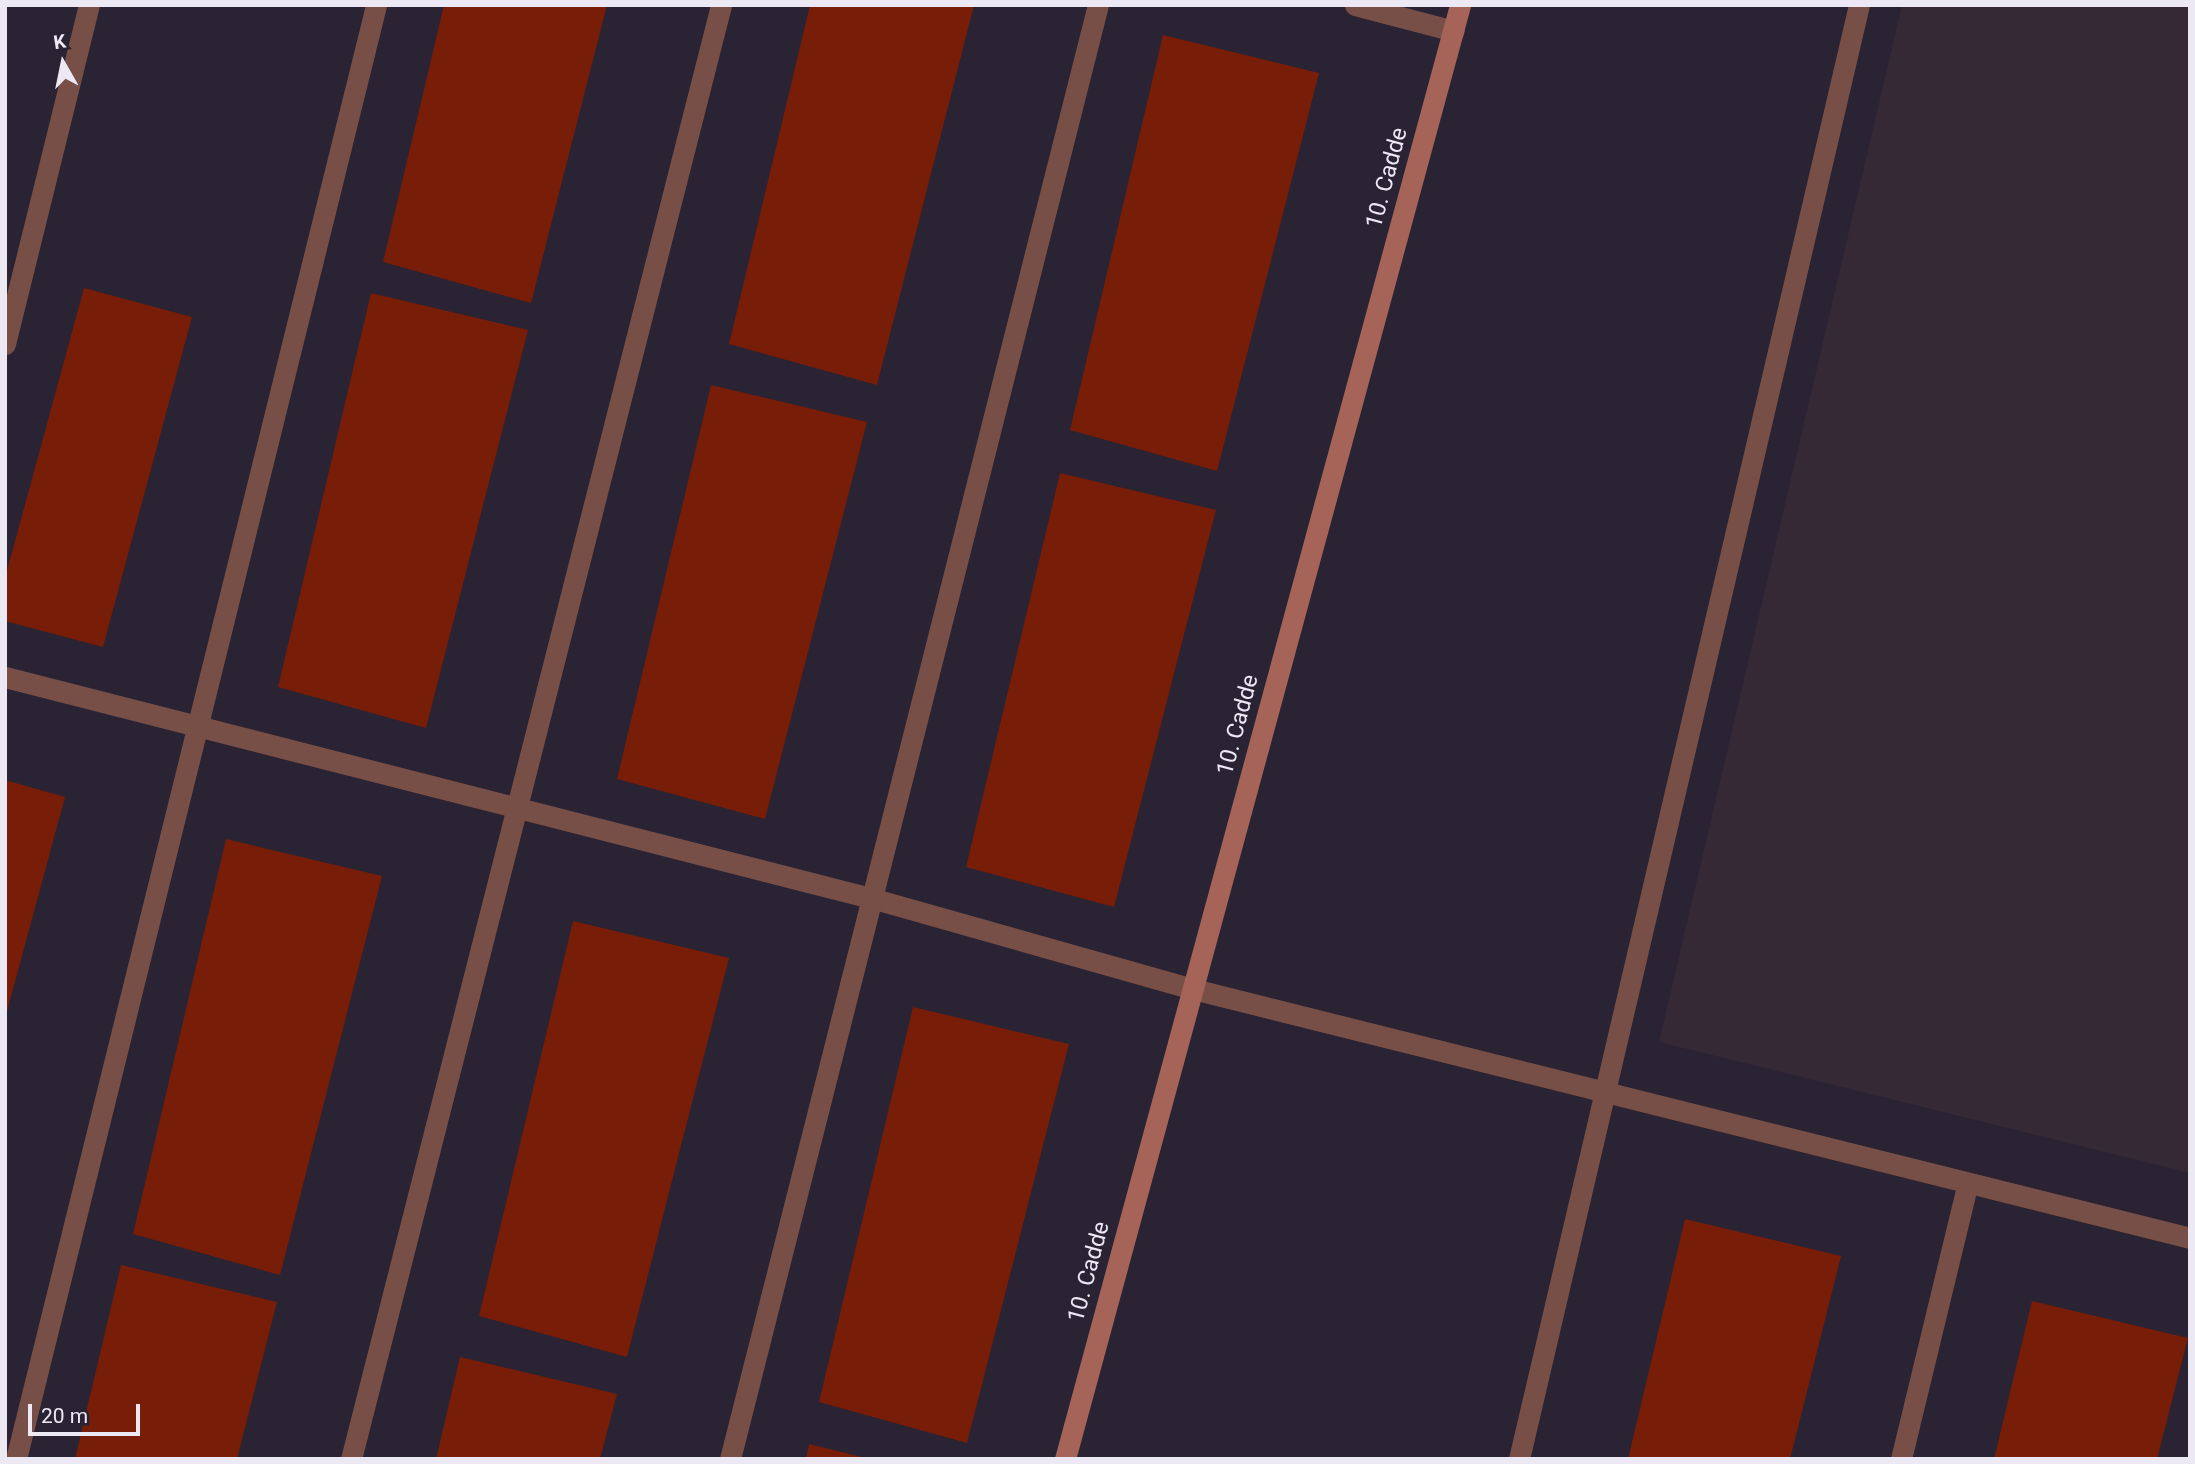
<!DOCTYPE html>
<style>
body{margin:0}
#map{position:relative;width:2195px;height:1464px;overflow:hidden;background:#292334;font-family:Roboto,sans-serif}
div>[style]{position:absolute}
.industrial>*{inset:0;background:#362936}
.building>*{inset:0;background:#781d07}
.street>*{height:21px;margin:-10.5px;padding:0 10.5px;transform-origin:10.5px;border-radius:10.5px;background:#784f46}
.secondary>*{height:21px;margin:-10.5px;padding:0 10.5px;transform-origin:10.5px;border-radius:10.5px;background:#a56457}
span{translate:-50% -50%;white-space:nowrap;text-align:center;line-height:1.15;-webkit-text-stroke:6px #292334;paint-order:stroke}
.street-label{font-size:23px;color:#ece8f4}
.frame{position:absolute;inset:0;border:7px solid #ece8f4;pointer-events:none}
.north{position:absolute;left:28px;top:28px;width:70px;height:70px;-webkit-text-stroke:5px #292334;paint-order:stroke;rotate:351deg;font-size:19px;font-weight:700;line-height:28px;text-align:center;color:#ece8f4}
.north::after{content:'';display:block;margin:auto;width:24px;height:32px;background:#ece8f4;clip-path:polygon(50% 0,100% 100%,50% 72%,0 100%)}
.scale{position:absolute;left:28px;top:1404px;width:112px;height:32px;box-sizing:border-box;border:4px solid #ece8f4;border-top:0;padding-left:9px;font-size:21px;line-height:24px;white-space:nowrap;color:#ece8f4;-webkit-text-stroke:5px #292334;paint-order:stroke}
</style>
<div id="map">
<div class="industrial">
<i style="clip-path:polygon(1902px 5px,2190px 5px,2190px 1173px,1659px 1042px)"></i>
</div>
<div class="building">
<i style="clip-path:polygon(444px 5px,607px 5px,531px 303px,383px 262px)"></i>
<i style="clip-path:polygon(810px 5px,974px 5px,877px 385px,729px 344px)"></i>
<i style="clip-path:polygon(1163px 35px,1319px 73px,1217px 471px,1070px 430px)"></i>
<i style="clip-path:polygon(84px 288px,192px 317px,103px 647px,5px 621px,5px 578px)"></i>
<i style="clip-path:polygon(371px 293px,528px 330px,426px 728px,278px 687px)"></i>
<i style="clip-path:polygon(711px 385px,867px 422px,765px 819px,617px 779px)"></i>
<i style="clip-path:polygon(1060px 473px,1216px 510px,1114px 907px,966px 867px)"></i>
<i style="clip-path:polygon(5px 780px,65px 797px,6px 1015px,5px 1015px)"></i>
<i style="clip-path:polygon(226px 839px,382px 876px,280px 1275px,133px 1234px)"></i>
<i style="clip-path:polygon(573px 921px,729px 958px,627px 1357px,479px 1316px)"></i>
<i style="clip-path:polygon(913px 1007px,1069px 1044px,967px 1443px,819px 1402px)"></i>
<i style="clip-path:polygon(1685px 1219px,1841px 1256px,1790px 1459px,1628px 1459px)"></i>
<i style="clip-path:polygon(121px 1265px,277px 1302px,237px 1459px,75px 1459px)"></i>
<i style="clip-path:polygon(2032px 1301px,2188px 1338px,2157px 1459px,1994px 1459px)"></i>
<i style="clip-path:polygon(460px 1357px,617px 1394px,600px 1459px,436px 1459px)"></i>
<i style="clip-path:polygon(809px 1444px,866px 1458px,865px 1459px,806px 1459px)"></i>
</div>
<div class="street">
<i style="left:1355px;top:5px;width:102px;rotate:14.7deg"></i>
<i style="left:5px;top:344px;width:349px;rotate:-76.1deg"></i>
<i style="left:5px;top:677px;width:894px;rotate:14.32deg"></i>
<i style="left:871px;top:898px;width:335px;rotate:15.8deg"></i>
<i style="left:1193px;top:989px;width:1028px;rotate:14.02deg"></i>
<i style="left:16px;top:1459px;width:1498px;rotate:-76.09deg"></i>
<i style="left:351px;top:1459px;width:1500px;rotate:-75.72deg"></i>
<i style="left:730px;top:1459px;width:1500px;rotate:-75.8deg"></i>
<i style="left:1519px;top:1459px;width:1493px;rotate:-76.84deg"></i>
<i style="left:1901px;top:1459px;width:284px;rotate:-76.4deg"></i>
</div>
<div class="secondary">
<i style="left:1065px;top:1459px;width:1507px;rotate:-74.8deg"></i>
</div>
<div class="street-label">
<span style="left:1387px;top:178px;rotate:-75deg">10. Cadde</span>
<span style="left:1238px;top:725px;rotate:-75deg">10. Cadde</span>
<span style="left:1089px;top:1272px;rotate:-75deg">10. Cadde</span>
</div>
<div class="frame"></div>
<div class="north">K</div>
<div class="scale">20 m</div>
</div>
